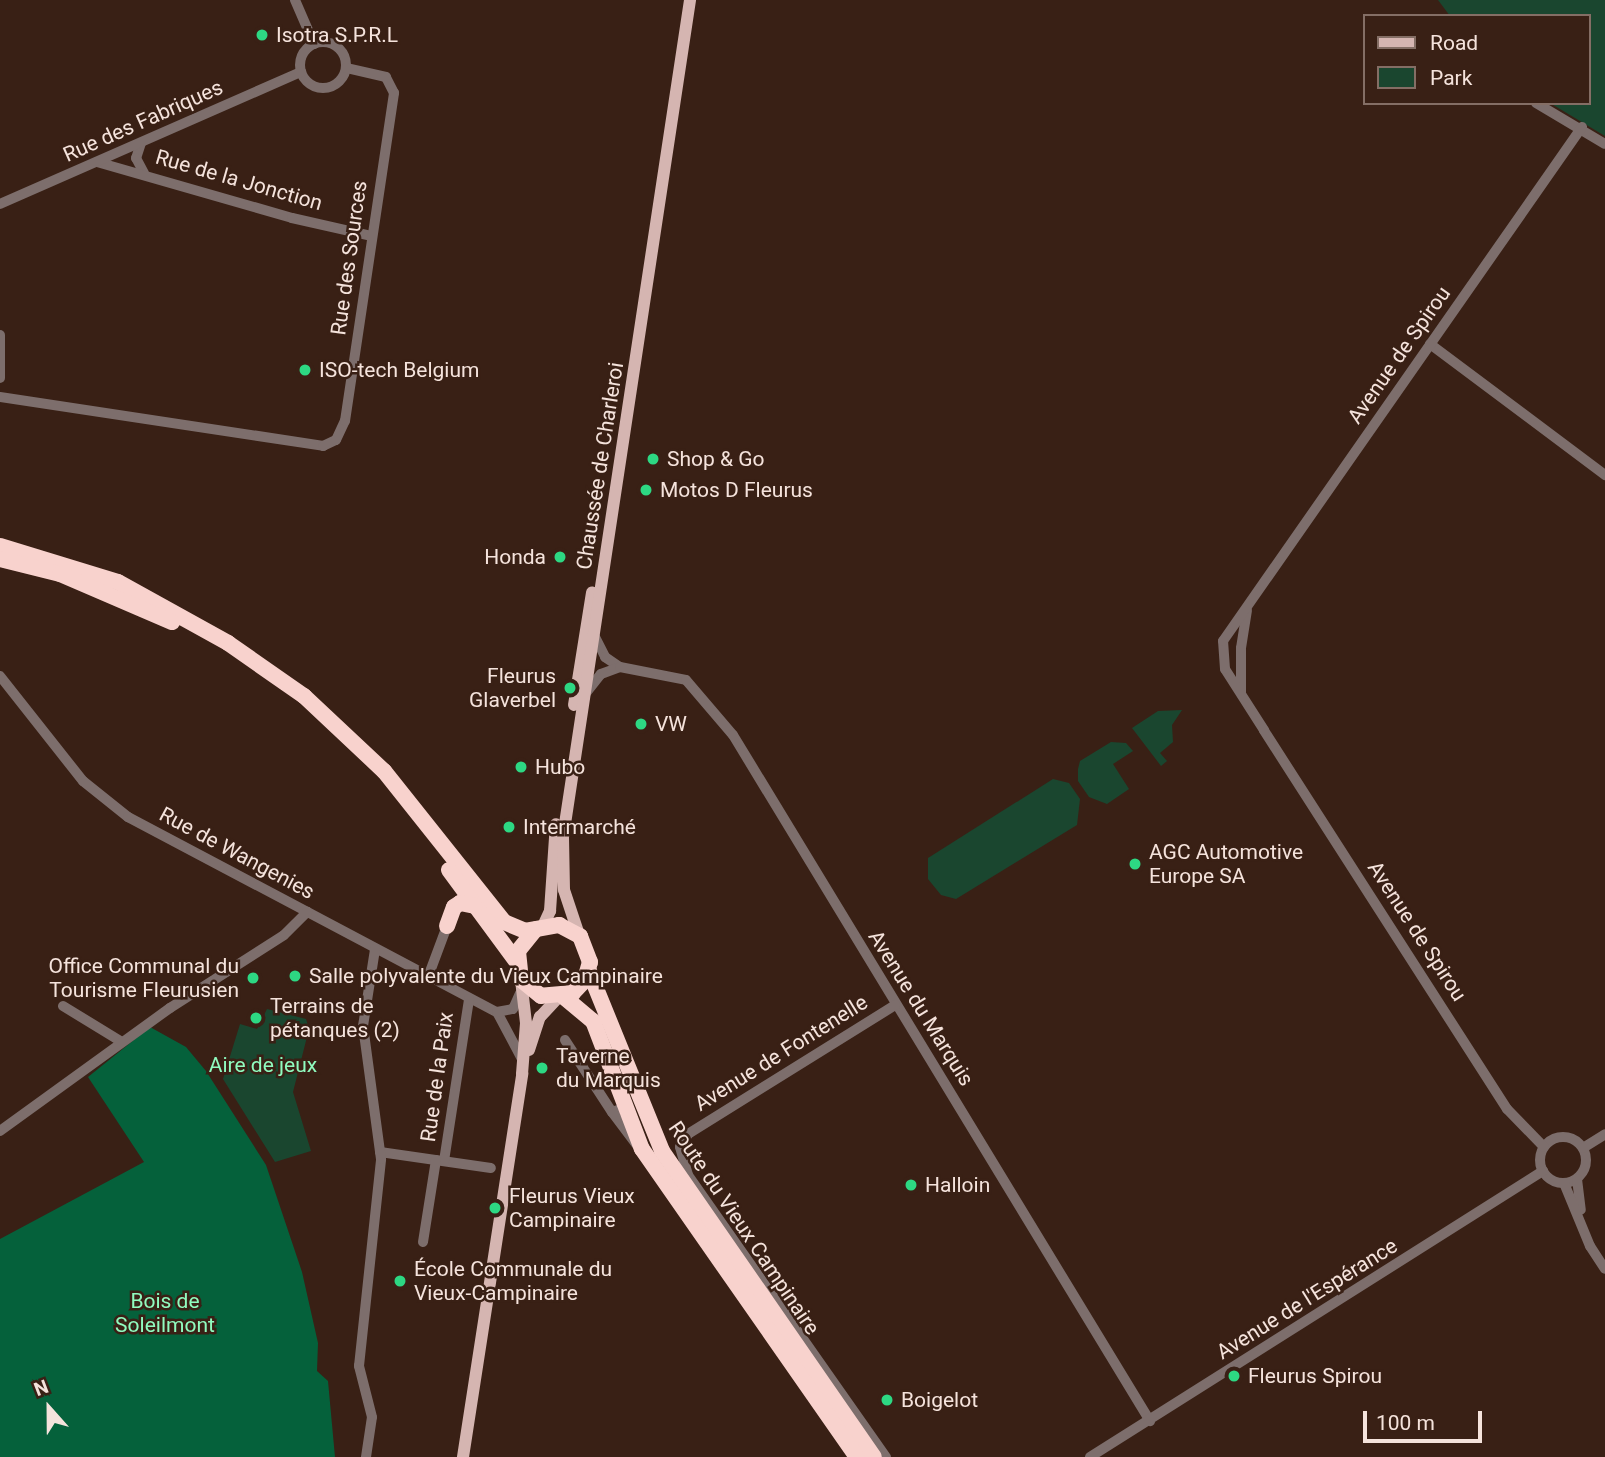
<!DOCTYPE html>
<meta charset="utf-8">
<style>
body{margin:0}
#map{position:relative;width:1605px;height:1457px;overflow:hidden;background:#392015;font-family:Roboto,sans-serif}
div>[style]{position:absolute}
.green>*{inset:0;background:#1a462f}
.forest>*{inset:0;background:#05613b}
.minor>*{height:10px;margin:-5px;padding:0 5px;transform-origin:5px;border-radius:5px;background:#7d6e6c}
.minor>.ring{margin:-5px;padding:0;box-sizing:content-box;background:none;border:10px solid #7d6e6c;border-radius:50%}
.major>*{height:12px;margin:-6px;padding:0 6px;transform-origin:6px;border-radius:6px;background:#d5b5b1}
.highway>*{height:16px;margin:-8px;padding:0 8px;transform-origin:8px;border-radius:8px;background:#f8d2cd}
.dots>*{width:19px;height:19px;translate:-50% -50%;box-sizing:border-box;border:4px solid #392015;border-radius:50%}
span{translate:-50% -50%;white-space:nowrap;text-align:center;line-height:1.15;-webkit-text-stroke:5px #392015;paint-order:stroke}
.poi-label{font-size:21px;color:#f5e3dc}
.left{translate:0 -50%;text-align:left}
.right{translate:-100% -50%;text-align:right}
.street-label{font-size:21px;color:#f5e3dc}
.park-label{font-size:21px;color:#90fbbf}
.legend{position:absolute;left:1363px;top:14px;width:228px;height:91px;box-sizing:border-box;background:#392015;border:2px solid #846e65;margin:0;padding:9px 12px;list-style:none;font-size:21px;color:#f5e3dc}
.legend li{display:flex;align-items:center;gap:14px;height:35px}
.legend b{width:35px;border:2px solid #846e65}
.north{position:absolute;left:14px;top:1373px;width:70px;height:70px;-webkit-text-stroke:5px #392015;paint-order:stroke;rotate:339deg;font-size:19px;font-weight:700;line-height:28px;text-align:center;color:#f5e3dc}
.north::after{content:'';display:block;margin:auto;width:24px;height:32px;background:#f5e3dc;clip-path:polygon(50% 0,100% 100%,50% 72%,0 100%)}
.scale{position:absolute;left:1363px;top:1411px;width:119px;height:32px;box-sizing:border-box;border:4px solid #f5e3dc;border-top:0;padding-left:9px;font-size:21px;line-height:24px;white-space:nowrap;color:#f5e3dc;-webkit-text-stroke:5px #392015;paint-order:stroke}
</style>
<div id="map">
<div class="green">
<i style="clip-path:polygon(1438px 0,1605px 0,1605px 136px,1550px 103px,1589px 103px,1589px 16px,1450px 16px)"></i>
<i style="clip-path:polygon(1182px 710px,1172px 725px,1173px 742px,1160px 753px,1167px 761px,1161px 766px,1132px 728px,1158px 711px)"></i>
<i style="clip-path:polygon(1111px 742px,1126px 743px,1133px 751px,1113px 764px,1129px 789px,1107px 804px,1089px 797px,1078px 781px,1078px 769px,1080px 761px)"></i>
<i style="clip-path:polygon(1053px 779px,1069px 783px,1080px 799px,1077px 825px,956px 899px,941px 895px,928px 879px,928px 858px)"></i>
<i style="clip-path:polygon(267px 1009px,306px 1019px,309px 1029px,293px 1092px,311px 1151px,275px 1162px,223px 1079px,240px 1024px,257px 1029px)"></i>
</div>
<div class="forest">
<i style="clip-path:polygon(150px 1027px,186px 1047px,206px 1071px,266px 1165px,302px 1272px,318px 1343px,317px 1371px,328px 1381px,335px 1457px,0 1457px,0 1239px,144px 1162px,88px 1077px)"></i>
</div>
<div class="minor">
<i style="left:295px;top:0;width:48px;rotate:66.6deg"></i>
<i class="ring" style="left:300px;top:42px;width:36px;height:36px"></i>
<i style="left:1536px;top:103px;width:80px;rotate:30.7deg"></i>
<i style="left:141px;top:143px;width:16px;rotate:108deg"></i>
<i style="left:136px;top:158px;width:17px;rotate:62deg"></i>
<i style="left:97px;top:162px;width:203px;rotate:16deg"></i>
<i style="left:292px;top:218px;width:81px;rotate:12.8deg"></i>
<i style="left:0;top:204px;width:329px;rotate:-23.7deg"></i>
<i style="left:0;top:335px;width:43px;rotate:90deg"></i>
<i style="left:1430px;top:344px;width:219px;rotate:36.8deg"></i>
<i style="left:0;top:397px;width:327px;rotate:8.6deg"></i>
<i style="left:323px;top:446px;width:14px;rotate:-25deg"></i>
<i style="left:336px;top:440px;width:21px;rotate:-65deg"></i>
<i style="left:345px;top:421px;width:332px;rotate:-81.5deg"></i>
<i style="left:394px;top:93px;width:18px;rotate:-117deg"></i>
<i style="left:386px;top:77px;width:41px;rotate:-167.3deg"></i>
<i style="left:594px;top:635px;width:25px;rotate:63deg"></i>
<i style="left:605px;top:657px;width:18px;rotate:34deg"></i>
<i style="left:0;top:676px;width:134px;rotate:51.7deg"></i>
<i style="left:83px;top:781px;width:58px;rotate:38.7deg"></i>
<i style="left:128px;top:817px;width:417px;rotate:27.9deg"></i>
<i style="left:497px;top:1012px;width:53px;rotate:62deg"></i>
<i style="left:1241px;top:692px;width:44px;rotate:-90deg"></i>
<i style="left:1241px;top:648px;width:38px;rotate:-81deg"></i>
<i style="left:586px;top:693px;width:24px;rotate:-52deg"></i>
<i style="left:601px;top:674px;width:20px;rotate:-20deg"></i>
<i style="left:620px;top:667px;width:67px;rotate:11.1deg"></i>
<i style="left:686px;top:680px;width:72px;rotate:49.5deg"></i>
<i style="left:733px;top:735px;width:803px;rotate:58.71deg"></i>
<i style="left:428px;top:977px;width:54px;rotate:-69.6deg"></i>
<i style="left:63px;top:1006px;width:69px;rotate:31.4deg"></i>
<i style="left:497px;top:1012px;width:16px;rotate:-11deg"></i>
<i style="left:513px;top:1009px;width:17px;rotate:-66deg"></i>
<i style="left:565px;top:1040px;width:86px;rotate:56.9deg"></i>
<i style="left:618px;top:1110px;width:6px;rotate:162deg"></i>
<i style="left:612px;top:1112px;width:40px;rotate:53deg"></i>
<i style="left:0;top:1131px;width:210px;rotate:-35.9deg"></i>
<i style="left:170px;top:1008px;width:135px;rotate:-32.6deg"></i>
<i style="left:284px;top:935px;width:33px;rotate:-45deg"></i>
<i class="ring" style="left:1540px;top:1137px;width:36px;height:36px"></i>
<i style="left:1544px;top:1147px;width:53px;rotate:-134.2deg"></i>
<i style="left:1507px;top:1109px;width:450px;rotate:-122.7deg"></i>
<i style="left:1264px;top:730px;width:72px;rotate:-122.6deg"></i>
<i style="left:1225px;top:669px;width:28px;rotate:-94deg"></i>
<i style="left:1223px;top:641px;width:627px;rotate:-55.07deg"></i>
<i style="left:1583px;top:1148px;width:26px;rotate:-32deg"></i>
<i style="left:380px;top:1152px;width:112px;rotate:8.2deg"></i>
<i style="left:444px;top:1161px;width:164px;rotate:-81.2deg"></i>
<i style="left:1577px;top:1179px;width:31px;rotate:83deg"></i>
<i style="left:1564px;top:1183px;width:68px;rotate:67.6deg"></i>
<i style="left:1590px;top:1246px;width:27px;rotate:57deg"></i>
<i style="left:423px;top:1242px;width:83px;rotate:-81deg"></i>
<i style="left:366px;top:1457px;width:40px;rotate:-81.5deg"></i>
<i style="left:372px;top:1417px;width:53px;rotate:-104.3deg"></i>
<i style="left:359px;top:1366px;width:208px;rotate:-83.9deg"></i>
<i style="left:381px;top:1159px;width:134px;rotate:-97.7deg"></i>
<i style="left:363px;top:1026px;width:78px;rotate:-81.1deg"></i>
<i style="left:886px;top:1457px;width:345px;rotate:-125.1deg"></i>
<i style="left:688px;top:1175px;width:29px;rotate:-106deg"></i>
<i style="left:680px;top:1147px;width:15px;rotate:-58deg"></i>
<i style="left:688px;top:1134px;width:244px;rotate:-31.9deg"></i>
<i style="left:1090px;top:1457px;width:536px;rotate:-32.27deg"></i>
</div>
<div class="major">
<i style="left:574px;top:705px;width:114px;rotate:-80.9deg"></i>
<i style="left:543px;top:926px;width:17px;rotate:-65deg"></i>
<i style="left:550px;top:911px;width:87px;rotate:-86.1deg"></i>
<i style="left:579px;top:935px;width:47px;rotate:-108.4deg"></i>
<i style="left:564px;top:890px;width:53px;rotate:-91.1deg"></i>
<i style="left:563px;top:837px;width:847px;rotate:-81.37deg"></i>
<i style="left:529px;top:1050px;width:35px;rotate:-72deg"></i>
<i style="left:540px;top:1017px;width:26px;rotate:-47deg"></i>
<i style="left:463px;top:1457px;width:388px;rotate:-81.2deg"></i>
<i style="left:522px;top:1074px;width:51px;rotate:-85.5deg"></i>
<i style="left:526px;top:1023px;width:43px;rotate:-96.6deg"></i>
</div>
<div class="highway">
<i style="left:0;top:546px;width:123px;rotate:17deg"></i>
<i style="left:118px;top:582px;width:126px;rotate:29deg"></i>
<i style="left:228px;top:643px;width:93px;rotate:34.9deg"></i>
<i style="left:304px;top:696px;width:110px;rotate:43.2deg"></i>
<i style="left:384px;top:771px;width:193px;rotate:51.5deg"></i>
<i style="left:504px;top:922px;width:23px;rotate:23deg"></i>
<i style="left:525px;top:931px;width:35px;rotate:-10deg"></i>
<i style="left:559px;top:925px;width:24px;rotate:28deg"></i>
<i style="left:580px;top:936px;width:28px;rotate:69deg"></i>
<i style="left:590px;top:962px;width:19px;rotate:106deg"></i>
<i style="left:585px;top:980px;width:18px;rotate:133deg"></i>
<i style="left:573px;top:993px;width:32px;rotate:175deg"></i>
<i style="left:541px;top:996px;width:26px;rotate:-141deg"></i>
<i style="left:521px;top:980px;width:29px;rotate:-96deg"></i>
<i style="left:518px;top:951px;width:28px;rotate:-51deg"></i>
<i style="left:0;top:559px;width:62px;rotate:14deg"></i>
<i style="left:60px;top:574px;width:122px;rotate:23.2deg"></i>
<i style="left:449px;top:870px;width:113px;rotate:53.6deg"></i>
<i style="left:447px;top:926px;width:20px;rotate:-70deg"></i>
<i style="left:454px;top:907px;width:7px;rotate:-34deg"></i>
<i style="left:460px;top:903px;width:15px;rotate:11deg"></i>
<i style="left:589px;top:971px;width:194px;rotate:67.9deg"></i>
<i style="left:662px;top:1151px;width:372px;rotate:55.3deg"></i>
<i style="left:564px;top:997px;width:38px;rotate:40deg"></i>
<i style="left:593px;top:1021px;width:137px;rotate:69.1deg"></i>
<i style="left:642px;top:1149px;width:376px;rotate:55.1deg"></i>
</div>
<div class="dots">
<i style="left:262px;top:35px;background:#2dd883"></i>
<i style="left:305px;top:370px;background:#2dd883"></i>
<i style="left:653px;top:459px;background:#2dd883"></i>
<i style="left:646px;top:490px;background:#2dd883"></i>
<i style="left:560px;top:557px;background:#2dd883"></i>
<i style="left:570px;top:688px;background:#2dd883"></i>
<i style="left:641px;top:724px;background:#2dd883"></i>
<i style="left:521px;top:767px;background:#2dd883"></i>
<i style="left:509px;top:827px;background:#2dd883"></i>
<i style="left:1135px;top:864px;background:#2dd883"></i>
<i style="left:295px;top:976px;background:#2dd883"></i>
<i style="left:253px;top:978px;background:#2dd883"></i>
<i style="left:256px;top:1018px;background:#2dd883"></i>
<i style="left:542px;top:1068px;background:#2dd883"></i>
<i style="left:911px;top:1185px;background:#2dd883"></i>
<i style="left:495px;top:1208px;background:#2dd883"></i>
<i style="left:400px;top:1281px;background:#2dd883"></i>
<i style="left:1234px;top:1376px;background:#2dd883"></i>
<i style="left:887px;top:1400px;background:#2dd883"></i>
</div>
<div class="poi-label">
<span class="left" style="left:276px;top:35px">Isotra S.P.R.L</span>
<span class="left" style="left:319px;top:370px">ISO-tech Belgium</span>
<span class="left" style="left:667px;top:459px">Shop &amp; Go</span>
<span class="left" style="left:660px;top:490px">Motos D Fleurus</span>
<span class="right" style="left:546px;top:557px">Honda</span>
<span class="right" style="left:556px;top:688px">Fleurus<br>Glaverbel</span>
<span class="left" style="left:655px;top:724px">VW</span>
<span class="left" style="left:535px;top:767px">Hubo</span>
<span class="left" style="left:523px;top:827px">Intermarché</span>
<span class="left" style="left:1149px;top:864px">AGC Automotive<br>Europe SA</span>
<span class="right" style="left:239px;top:978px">Office Communal du<br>Tourisme Fleurusien</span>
<span class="left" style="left:309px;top:976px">Salle polyvalente du Vieux Campinaire</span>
<span class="left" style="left:270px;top:1018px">Terrains de<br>pétanques (2)</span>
<span class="left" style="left:556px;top:1068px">Taverne<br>du Marquis</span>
<span class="left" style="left:925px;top:1185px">Halloin</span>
<span class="left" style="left:509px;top:1208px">Fleurus Vieux<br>Campinaire</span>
<span class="left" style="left:414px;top:1281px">École Communale du<br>Vieux-Campinaire</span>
<span class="left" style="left:1248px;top:1376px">Fleurus Spirou</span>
<span class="left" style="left:901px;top:1400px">Boigelot</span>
</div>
<div class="street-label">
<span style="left:143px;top:121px;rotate:-24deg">Rue des Fabriques</span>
<span style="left:239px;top:180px;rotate:16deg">Rue de la Jonction</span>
<span style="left:349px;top:258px;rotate:-82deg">Rue des Sources</span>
<span style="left:1399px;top:355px;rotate:-55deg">Avenue de Spirou</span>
<span style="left:600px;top:466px;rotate:-81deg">Chaussée de Charleroi</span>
<span style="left:237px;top:853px;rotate:28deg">Rue de Wangenies</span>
<span style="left:1417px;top:931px;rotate:57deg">Avenue de Spirou</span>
<span style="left:921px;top:1008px;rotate:58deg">Avenue du Marquis</span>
<span style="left:781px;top:1053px;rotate:-32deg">Avenue de Fontenelle</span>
<span style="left:437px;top:1077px;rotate:-82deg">Rue de la Paix</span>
<span style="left:744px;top:1228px;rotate:56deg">Route du Vieux Campinaire</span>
<span style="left:1307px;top:1299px;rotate:-32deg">Avenue de l'Espérance</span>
</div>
<div class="park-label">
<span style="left:263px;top:1065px">Aire de jeux</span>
<span style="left:165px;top:1313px">Bois de<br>Soleilmont</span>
</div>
<ul class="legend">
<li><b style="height:9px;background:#d5b5b1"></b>Road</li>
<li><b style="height:19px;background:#1a462f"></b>Park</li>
</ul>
<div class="north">N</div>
<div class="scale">100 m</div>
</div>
